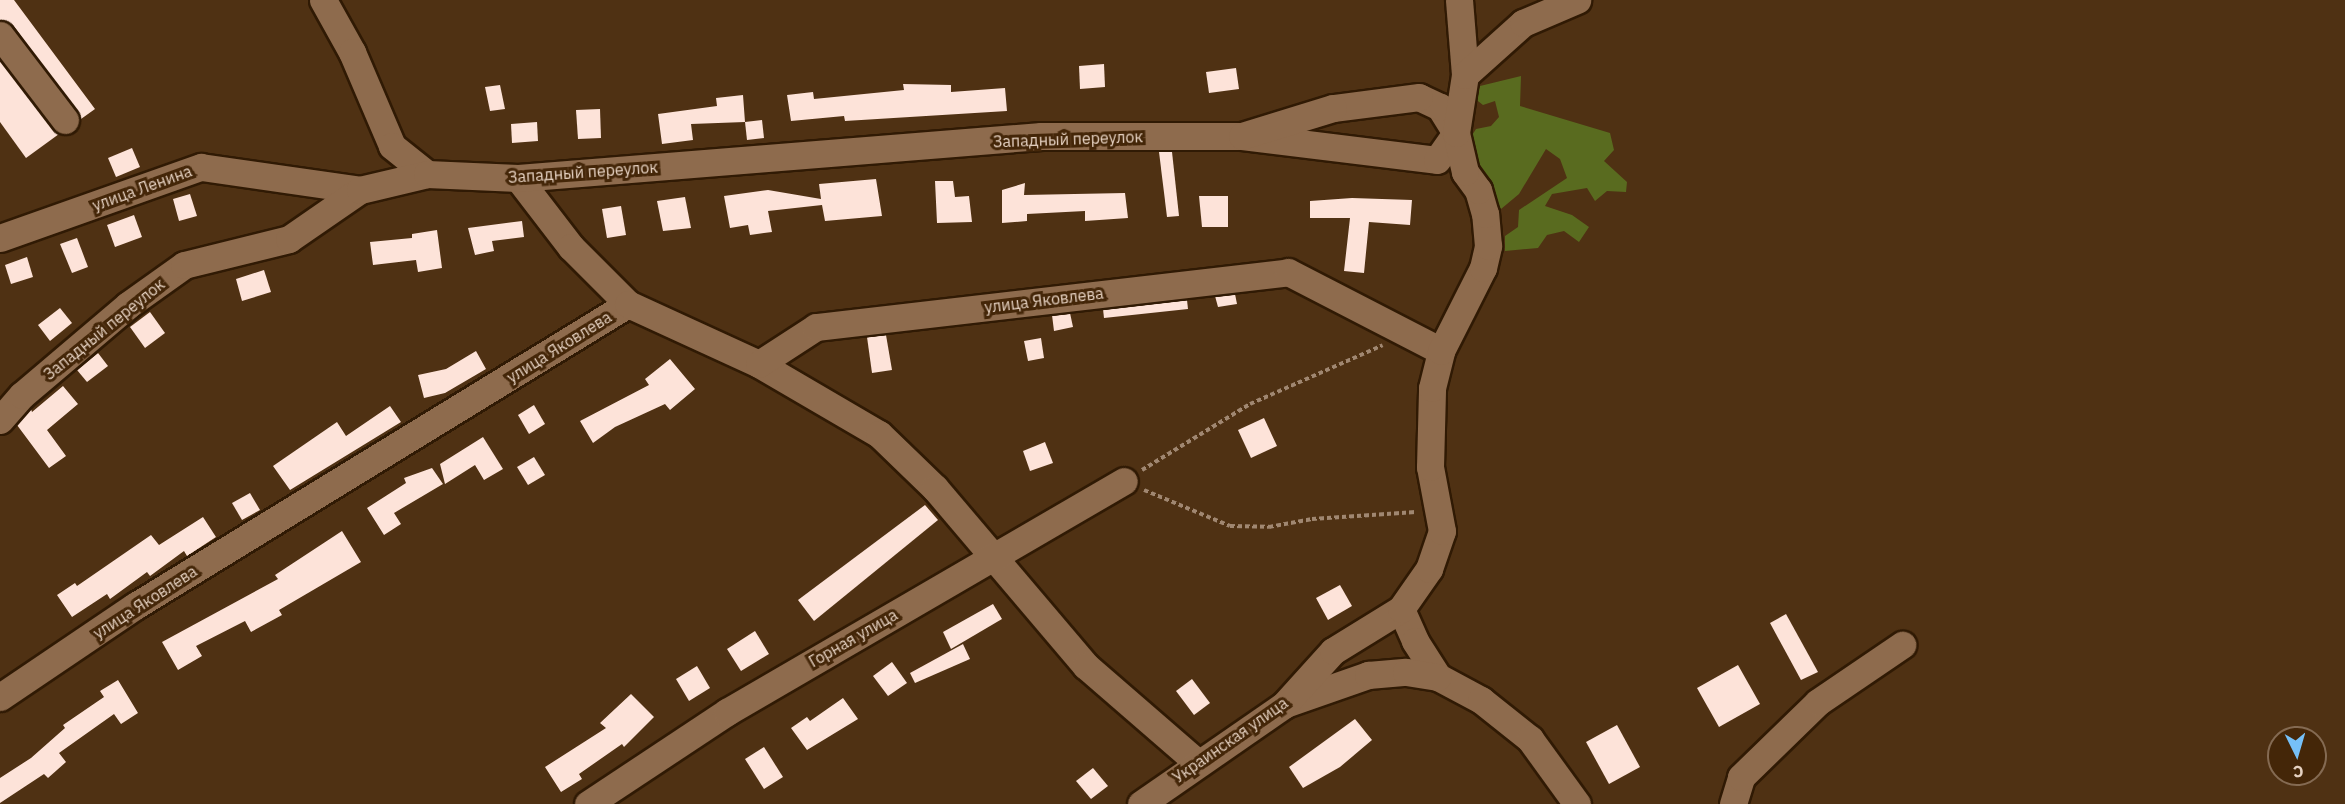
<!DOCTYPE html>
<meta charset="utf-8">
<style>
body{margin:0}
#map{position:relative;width:2345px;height:804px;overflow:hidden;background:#4f3113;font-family:"IBM Plex Sans",sans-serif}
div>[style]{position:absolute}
.green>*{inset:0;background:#596b1f}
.building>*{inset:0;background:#fde3d9}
.path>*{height:4px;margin-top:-2px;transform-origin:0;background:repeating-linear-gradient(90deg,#a08771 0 4.5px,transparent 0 7.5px)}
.roads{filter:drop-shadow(2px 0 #301a04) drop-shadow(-2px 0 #301a04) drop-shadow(0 2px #301a04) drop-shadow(0 -2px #301a04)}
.minor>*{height:27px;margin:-13.5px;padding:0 13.5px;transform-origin:13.5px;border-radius:13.5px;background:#8e6b4d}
span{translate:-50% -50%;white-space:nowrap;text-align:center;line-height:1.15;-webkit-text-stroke:6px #442608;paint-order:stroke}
.street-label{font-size:16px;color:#e5d1c1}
.north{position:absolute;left:2267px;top:726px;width:60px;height:60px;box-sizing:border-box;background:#442608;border:2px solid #846a52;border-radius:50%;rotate:175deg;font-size:16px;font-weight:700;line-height:24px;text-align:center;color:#e5d1c1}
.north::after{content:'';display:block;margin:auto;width:21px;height:27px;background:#76c0f7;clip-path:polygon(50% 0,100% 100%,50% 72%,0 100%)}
</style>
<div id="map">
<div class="green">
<i style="clip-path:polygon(1521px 76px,1520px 106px,1610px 133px,1614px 150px,1604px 161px,1627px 182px,1626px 192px,1607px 191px,1595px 201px,1587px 188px,1552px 194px,1545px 206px,1572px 215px,1589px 227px,1579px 242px,1564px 231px,1547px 235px,1538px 248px,1505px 251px,1505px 236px,1518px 227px,1519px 210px,1567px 178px,1560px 159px,1546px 149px,1519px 194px,1501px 209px,1491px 202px,1467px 143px,1476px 129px,1491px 126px,1499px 117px,1495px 101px,1483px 105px,1474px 98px,1480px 86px)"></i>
</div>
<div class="building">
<i style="clip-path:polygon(0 0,14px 0,95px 109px,81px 119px,13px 25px,0 20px)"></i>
<i style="clip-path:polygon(0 61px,59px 134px,26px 158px,0 122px)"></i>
<i style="clip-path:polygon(1104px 64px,1105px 87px,1080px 89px,1079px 66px)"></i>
<i style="clip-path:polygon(1236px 68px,1239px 89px,1209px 93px,1206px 72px)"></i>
<i style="clip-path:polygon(903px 84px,951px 85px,951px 92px,1005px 88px,1007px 111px,845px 121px,844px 116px,791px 121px,787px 95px,813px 92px,814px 99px,904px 90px)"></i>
<i style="clip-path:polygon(500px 85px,505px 109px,490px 111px,485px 87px)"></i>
<i style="clip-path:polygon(743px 95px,745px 122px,691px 124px,693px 140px,662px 144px,658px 114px,717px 106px,716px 98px)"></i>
<i style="clip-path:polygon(600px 109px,601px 138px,578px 139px,576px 110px)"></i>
<i style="clip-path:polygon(762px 120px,764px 138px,747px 140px,745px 122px)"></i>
<i style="clip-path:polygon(537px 122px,538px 141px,512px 143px,511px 124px)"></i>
<i style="clip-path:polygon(132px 148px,140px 167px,116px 177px,108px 158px)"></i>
<i style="clip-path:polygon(1159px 152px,1172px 152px,1179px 216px,1167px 217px)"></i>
<i style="clip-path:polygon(876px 179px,882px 216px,825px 221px,822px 205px,768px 211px,772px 232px,750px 235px,748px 225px,730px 228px,724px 196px,768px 190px,821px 199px,819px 184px)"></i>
<i style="clip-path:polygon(935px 181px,953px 181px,955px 197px,969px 196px,972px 222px,937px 223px)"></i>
<i style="clip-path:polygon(1025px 183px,1024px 195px,1125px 193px,1128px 218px,1085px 221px,1085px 211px,1027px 214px,1027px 221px,1002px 223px,1002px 190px)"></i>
<i style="clip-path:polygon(190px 194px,197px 216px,179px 221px,173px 199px)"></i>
<i style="clip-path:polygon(1199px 196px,1228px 196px,1228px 227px,1202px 227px)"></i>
<i style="clip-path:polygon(685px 197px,691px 228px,663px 231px,657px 201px)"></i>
<i style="clip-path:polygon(1352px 198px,1412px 200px,1410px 225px,1369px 222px,1364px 273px,1344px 271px,1350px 218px,1310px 218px,1310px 201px)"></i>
<i style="clip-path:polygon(621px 206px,626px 235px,607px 238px,602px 209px)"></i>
<i style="clip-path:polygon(134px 215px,142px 237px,115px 247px,107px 225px)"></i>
<i style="clip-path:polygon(522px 221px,524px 237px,492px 241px,494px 251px,475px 255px,468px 228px)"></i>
<i style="clip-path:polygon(437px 230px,442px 268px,418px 272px,416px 260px,373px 265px,370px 242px,412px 238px,412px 234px)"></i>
<i style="clip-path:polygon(77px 238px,88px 267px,72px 273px,60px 244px)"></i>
<i style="clip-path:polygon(27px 257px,33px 277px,11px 284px,5px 265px)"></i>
<i style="clip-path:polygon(264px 270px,271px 292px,242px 301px,236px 279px)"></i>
<i style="clip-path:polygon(1235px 294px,1237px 304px,1218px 307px,1215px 296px)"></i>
<i style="clip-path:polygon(1187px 300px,1188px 309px,1104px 318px,1103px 309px)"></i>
<i style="clip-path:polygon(60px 308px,72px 323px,50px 341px,38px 325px)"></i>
<i style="clip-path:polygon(150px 312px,165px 333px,145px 348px,130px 327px)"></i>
<i style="clip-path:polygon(1070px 313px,1073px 327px,1054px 331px,1052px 315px)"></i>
<i style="clip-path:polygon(886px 335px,892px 370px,872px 373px,867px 337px)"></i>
<i style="clip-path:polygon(1041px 338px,1044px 358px,1028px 361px,1024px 341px)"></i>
<i style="clip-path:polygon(476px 351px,486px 369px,445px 393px,424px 398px,418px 375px,446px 369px)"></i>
<i style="clip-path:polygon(98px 353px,108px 366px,87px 382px,77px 370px)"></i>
<i style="clip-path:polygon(670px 359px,695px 389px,670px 410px,665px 404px,615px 427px,593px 443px,580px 421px,649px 385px,645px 379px)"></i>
<i style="clip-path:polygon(63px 386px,78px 404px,47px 430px,66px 456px,49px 468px,17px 425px,31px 409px,32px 412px)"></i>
<i style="clip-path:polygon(534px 405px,545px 424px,529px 434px,518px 415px)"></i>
<i style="clip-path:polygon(390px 406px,401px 422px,290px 490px,273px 466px,337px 422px,346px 436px)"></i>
<i style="clip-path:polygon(1264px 418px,1277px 446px,1251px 458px,1238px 430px)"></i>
<i style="clip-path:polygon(483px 437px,503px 469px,484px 480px,475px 465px,445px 484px,440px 464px)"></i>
<i style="clip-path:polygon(1045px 442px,1053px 463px,1030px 471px,1023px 451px)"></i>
<i style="clip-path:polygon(534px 457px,545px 475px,528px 485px,517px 467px)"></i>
<i style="clip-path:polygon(432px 468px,443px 484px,394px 513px,401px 524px,384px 535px,367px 508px,406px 483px,404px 478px)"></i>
<i style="clip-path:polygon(250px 493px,260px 510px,242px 520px,232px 503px)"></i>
<i style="clip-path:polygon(925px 505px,938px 520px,814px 621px,798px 600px)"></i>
<i style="clip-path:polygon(203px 517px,216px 537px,187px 556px,184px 551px,150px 576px,147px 572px,110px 599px,107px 594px,72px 617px,57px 595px,75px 583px,77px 586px,151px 535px,159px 545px)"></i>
<i style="clip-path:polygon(342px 531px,361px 562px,279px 610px,282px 615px,251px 632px,245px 621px,196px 646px,202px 656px,178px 670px,162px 642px,278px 579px,275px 575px)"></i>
<i style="clip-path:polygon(1340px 585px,1352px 606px,1328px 620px,1316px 598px)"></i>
<i style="clip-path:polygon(993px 604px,1002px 619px,951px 649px,943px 632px)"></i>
<i style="clip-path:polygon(1786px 614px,1818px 672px,1801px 680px,1770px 623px)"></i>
<i style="clip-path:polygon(755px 631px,769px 654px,741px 671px,727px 649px)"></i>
<i style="clip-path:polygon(963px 644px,970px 659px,915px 683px,910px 673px)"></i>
<i style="clip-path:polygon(892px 662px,907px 683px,888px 696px,873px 676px)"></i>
<i style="clip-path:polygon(1738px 665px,1760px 704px,1719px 727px,1697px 688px)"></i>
<i style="clip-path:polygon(697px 666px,710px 688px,689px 701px,676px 679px)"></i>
<i style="clip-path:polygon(1192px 679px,1210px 703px,1194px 715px,1176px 691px)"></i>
<i style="clip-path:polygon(118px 680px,138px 713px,121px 724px,114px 714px,59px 753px,66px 762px,48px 778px,44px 774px,0 803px,0 778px,31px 758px,65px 728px,63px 725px,104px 697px,100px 691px)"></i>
<i style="clip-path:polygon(631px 694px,654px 717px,624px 747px,622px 744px,579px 774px,582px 779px,561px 792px,545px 767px,606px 728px,600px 723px)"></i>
<i style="clip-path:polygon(843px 698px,858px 719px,807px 750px,791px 728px,807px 717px,810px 721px)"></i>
<i style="clip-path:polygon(1355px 719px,1372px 740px,1340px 767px,1303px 788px,1289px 767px)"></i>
<i style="clip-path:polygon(1617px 725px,1640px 767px,1609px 784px,1586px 742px)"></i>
<i style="clip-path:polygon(764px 747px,783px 777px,764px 789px,745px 759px)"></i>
<i style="clip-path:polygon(1093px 768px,1108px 786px,1091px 799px,1076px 781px)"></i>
</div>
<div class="path">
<i style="left:1142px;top:470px;width:127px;rotate:-31.4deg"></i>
<i style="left:1250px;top:404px;width:145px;rotate:-23.9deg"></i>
<i style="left:1144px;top:490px;width:93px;rotate:22.7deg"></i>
<i style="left:1230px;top:526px;width:39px;rotate:1deg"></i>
<i style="left:1269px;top:527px;width:44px;rotate:-10.5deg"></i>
<i style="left:1312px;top:519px;width:104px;rotate:-3.9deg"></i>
</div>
<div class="roads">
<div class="minor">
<i style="left:323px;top:0;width:60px;rotate:60.9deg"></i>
<i style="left:352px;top:52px;width:102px;rotate:66.9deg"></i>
<i style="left:392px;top:146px;width:45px;rotate:38.7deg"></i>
<i style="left:1459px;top:0;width:75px;rotate:85.4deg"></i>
<i style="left:0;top:35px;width:107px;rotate:52.6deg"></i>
<i style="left:518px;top:178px;width:87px;rotate:52.5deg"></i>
<i style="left:571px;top:247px;width:81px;rotate:45deg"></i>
<i style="left:0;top:238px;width:213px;rotate:-19.5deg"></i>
<i style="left:201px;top:167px;width:161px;rotate:8.2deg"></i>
<i style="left:759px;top:364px;width:139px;rotate:30.3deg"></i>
<i style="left:879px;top:434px;width:78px;rotate:44deg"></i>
<i style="left:935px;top:488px;width:233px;rotate:49.7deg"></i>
<i style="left:1086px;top:666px;width:147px;rotate:40.9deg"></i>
<i style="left:0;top:420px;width:33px;rotate:-49deg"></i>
<i style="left:22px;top:395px;width:139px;rotate:-40.3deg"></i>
<i style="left:128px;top:305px;width:69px;rotate:-35.5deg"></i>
<i style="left:184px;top:265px;width:108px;rotate:-13.9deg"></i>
<i style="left:289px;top:239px;width:86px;rotate:-34.6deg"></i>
<i style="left:360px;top:190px;width:69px;rotate:-13.4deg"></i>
<i style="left:427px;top:174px;width:91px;rotate:2.5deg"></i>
<i style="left:518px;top:178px;width:525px;rotate:-4.59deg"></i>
<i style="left:1041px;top:136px;width:201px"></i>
<i style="left:1242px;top:136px;width:196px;rotate:7deg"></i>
<i style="left:1437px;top:160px;width:33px;rotate:-55deg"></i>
<i style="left:1456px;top:133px;width:31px;rotate:-122deg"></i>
<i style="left:1440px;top:107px;width:23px;rotate:-155deg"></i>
<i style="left:1419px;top:97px;width:87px;rotate:172.7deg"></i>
<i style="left:1333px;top:108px;width:95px;rotate:162.9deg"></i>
<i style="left:1401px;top:609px;width:35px;rotate:66deg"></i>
<i style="left:1415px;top:641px;width:43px;rotate:57.4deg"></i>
<i style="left:1438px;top:677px;width:49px;rotate:28.1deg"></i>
<i style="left:1481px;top:700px;width:63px;rotate:38.5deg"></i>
<i style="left:1530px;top:739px;width:80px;rotate:54.1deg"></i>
<i style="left:0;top:697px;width:163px;rotate:-34deg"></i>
<i style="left:135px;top:606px;width:578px;rotate:-31.49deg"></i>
<i style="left:628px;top:304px;width:144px;rotate:24.6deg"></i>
<i style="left:759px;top:364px;width:68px;rotate:-33deg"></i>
<i style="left:816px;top:327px;width:475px;rotate:-6.6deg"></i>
<i style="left:1288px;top:272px;width:172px;rotate:27.3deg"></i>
<i style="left:1288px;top:703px;width:85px;rotate:-19.3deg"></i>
<i style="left:1368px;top:675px;width:38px;rotate:-5deg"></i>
<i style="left:1406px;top:672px;width:32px;rotate:9deg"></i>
<i style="left:588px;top:804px;width:167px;rotate:-33.5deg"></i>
<i style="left:727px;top:712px;width:459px;rotate:-30.2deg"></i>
<i style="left:1141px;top:804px;width:174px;rotate:-34.7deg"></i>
<i style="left:1284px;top:705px;width:73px;rotate:-47.8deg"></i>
<i style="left:1333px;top:651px;width:80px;rotate:-31.7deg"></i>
<i style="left:1401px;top:609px;width:49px;rotate:-55deg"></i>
<i style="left:1429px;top:569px;width:40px;rotate:-71.1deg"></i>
<i style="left:1442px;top:531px;width:65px;rotate:-100.6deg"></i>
<i style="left:1430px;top:467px;width:79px;rotate:-88.5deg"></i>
<i style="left:1432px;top:388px;width:38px;rotate:-76deg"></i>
<i style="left:1441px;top:351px;width:93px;rotate:-63.2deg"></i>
<i style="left:1483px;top:268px;width:23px;rotate:-77deg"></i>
<i style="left:1488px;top:246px;width:32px;rotate:-95deg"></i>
<i style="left:1485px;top:214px;width:25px;rotate:-106deg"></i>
<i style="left:1478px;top:190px;width:22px;rotate:-126deg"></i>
<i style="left:1465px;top:172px;width:40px;rotate:-103deg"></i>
<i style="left:1456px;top:133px;width:59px;rotate:-81.2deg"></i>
<i style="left:1465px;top:75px;width:78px;rotate:-41.9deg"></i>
<i style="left:1523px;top:23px;width:59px;rotate:-23.1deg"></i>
<i style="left:1733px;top:804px;width:28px;rotate:-73deg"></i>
<i style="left:1741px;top:777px;width:107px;rotate:-44.2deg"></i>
<i style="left:1818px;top:702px;width:102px;rotate:-34.2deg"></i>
</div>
</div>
<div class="street-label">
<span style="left:1068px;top:139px;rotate:-2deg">Западный переулок</span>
<span style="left:583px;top:172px;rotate:-4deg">Западный переулок</span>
<span style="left:142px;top:188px;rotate:-20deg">улица Ленина</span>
<span style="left:1044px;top:300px;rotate:-7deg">улица Яковлева</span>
<span style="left:104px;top:329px;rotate:-39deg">Западный переулок</span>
<span style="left:559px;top:347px;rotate:-32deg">улица Яковлева</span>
<span style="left:145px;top:602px;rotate:-33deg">улица Яковлева</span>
<span style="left:853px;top:638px;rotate:-30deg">Горная улица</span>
<span style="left:1230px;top:740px;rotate:-35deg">Украинская улица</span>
</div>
<div class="north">С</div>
</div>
